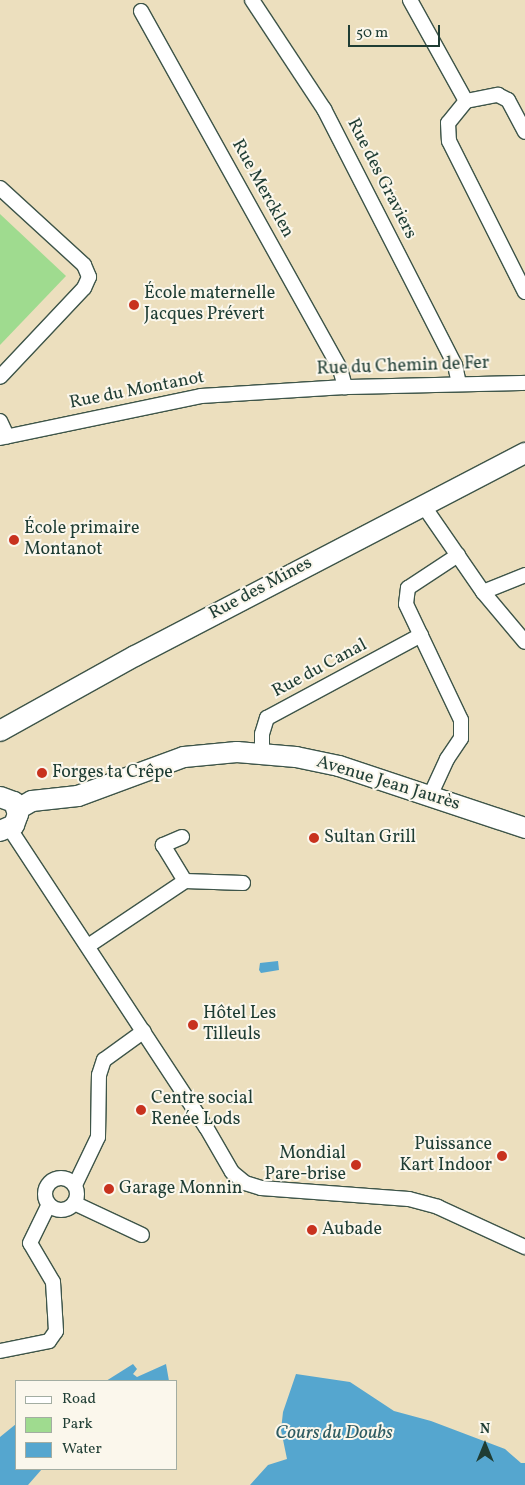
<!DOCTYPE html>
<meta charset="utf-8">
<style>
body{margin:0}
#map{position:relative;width:525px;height:1485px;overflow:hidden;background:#ecdfbe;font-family:Vollkorn,serif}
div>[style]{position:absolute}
.green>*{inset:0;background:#9fdb8f}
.water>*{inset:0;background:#55a6cf}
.roads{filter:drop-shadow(1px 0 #3e5549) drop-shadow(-1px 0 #3e5549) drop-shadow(0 1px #3e5549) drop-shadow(0 -1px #3e5549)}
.street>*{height:14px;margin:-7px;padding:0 7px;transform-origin:7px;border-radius:7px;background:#fff}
.street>.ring{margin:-7px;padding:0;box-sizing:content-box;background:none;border:14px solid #fff;border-radius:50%}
.secondary>*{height:20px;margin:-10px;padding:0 10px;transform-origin:10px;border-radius:10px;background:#fff}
.dots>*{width:14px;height:14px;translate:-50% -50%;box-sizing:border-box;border:2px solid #fbf7ec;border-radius:50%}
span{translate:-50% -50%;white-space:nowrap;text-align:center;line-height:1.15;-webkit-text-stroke:4px #fbf7ec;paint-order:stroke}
.street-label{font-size:18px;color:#1f3d34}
.poi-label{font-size:18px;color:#1f3d34}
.left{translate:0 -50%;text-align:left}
.right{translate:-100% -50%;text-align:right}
.water-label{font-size:19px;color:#2f5c62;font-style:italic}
.legend{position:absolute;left:15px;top:1380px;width:162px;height:90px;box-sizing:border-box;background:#fbf7ec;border:1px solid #a3ada2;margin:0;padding:6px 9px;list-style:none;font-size:15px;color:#1f3d34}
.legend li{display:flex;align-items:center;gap:10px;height:25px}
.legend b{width:25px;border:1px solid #a3ada2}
.north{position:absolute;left:460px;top:1420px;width:50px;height:50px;-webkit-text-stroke:4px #fbf7ec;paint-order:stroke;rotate:0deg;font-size:14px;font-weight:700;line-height:20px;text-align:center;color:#1f3d34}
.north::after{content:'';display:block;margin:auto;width:18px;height:22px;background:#1f3d34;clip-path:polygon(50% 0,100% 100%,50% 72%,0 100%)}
.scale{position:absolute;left:348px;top:25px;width:92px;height:22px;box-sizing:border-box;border:2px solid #1f3d34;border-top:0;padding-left:6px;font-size:15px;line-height:18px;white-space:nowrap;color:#1f3d34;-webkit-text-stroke:4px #fbf7ec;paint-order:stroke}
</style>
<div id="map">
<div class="green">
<i style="clip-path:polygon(0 214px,66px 276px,0 345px)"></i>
</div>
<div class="water">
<i style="clip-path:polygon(278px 961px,279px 970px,261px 973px,259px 970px,260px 963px)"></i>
<i style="clip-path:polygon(133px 1364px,137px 1369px,133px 1374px,137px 1377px,166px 1364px,169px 1381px,106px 1381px)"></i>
<i style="clip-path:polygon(296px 1374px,350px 1382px,394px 1411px,431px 1421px,505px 1449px,521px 1463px,525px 1463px,525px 1485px,250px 1485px,268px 1465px,287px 1459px,281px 1430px,283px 1412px)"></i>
<i style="clip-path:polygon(16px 1424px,16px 1469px,42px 1469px,28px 1485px,0 1485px,0 1437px)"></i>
</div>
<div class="roads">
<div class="street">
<i style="left:252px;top:0;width:131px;rotate:56.6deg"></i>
<i style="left:324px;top:109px;width:288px;rotate:62.9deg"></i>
<i style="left:455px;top:365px;width:19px;rotate:78deg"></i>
<i style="left:410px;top:0;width:115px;rotate:61deg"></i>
<i style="left:141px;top:11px;width:410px;rotate:60.9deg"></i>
<i style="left:340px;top:369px;width:19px;rotate:74deg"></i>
<i style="left:466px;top:101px;width:28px;rotate:129deg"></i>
<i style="left:448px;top:123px;width:18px;rotate:87deg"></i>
<i style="left:449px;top:141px;width:169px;rotate:63.3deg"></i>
<i style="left:466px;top:101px;width:33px;rotate:-11deg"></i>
<i style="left:498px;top:95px;width:11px;rotate:27deg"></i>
<i style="left:508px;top:100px;width:36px;rotate:62deg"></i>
<i style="left:0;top:188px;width:114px;rotate:42.5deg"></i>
<i style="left:84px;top:265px;width:13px;rotate:67deg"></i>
<i style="left:89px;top:277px;width:12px;rotate:114deg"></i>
<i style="left:84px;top:288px;width:122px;rotate:133.3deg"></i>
<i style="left:0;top:421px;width:17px;rotate:65deg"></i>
<i style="left:0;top:438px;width:205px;rotate:-11.8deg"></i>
<i style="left:201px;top:396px;width:144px;rotate:-3.6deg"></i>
<i style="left:345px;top:387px;width:180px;rotate:-1.3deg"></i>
<i style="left:423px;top:505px;width:106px;rotate:55.4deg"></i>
<i style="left:483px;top:592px;width:65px;rotate:50deg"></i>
<i style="left:483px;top:592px;width:45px;rotate:-22deg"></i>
<i style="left:262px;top:753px;width:19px;rotate:-90deg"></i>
<i style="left:262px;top:734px;width:17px;rotate:-73deg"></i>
<i style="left:267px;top:718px;width:175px;rotate:-28.3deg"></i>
<i style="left:430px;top:796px;width:41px;rotate:-65.3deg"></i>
<i style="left:447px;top:759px;width:25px;rotate:-56deg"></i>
<i style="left:461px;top:738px;width:18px;rotate:-90deg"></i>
<i style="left:461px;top:720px;width:128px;rotate:-115.4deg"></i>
<i style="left:406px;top:604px;width:16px;rotate:-83deg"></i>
<i style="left:408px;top:588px;width:60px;rotate:-33.4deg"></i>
<i style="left:10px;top:829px;width:357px;rotate:56.7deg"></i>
<i style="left:206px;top:1127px;width:52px;rotate:60deg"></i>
<i style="left:232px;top:1172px;width:17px;rotate:40deg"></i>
<i style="left:245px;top:1183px;width:17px;rotate:17deg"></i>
<i style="left:261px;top:1188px;width:148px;rotate:4.3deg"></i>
<i style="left:409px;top:1199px;width:30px;rotate:15deg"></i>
<i style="left:438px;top:1207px;width:96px;rotate:24.7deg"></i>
<i style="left:182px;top:837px;width:21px;rotate:157deg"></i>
<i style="left:163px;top:845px;width:42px;rotate:58.6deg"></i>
<i style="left:88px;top:946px;width:117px;rotate:-33.8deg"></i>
<i style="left:185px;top:881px;width:58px;rotate:2deg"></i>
<i class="ring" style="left:45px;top:1178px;width:18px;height:18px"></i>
<i style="left:75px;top:1185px;width:53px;rotate:-64.4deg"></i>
<i style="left:98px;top:1137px;width:62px;rotate:-89.1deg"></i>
<i style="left:99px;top:1075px;width:16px;rotate:-72deg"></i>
<i style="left:104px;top:1060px;width:49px;rotate:-35.9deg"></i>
<i style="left:74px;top:1203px;width:75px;rotate:25.2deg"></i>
<i style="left:0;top:1351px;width:50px;rotate:-11.5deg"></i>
<i style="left:49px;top:1341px;width:12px;rotate:-55deg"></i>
<i style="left:56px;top:1331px;width:49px;rotate:-93.5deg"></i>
<i style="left:53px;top:1282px;width:45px;rotate:-120.5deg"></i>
<i style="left:30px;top:1243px;width:43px;rotate:-64deg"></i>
</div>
<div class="secondary">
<i style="left:0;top:731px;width:154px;rotate:-29.1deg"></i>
<i style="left:135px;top:656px;width:440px;rotate:-27.5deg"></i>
<i style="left:0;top:797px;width:15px;rotate:20deg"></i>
<i style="left:14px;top:802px;width:13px;rotate:72deg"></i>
<i style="left:18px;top:814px;width:12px;rotate:110deg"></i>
<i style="left:14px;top:825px;width:15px;rotate:157deg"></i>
<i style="left:18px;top:809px;width:16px;rotate:-30deg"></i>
<i style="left:32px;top:801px;width:46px;rotate:-6.2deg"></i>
<i style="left:78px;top:796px;width:113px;rotate:-20.2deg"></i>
<i style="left:184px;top:757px;width:53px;rotate:-5.4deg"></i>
<i style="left:237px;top:752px;width:59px;rotate:4.8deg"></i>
<i style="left:296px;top:757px;width:44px;rotate:11.8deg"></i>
<i style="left:339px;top:766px;width:196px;rotate:18.4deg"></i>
</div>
</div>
<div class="dots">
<i style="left:134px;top:305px;background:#c8321e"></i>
<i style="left:14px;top:540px;background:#c8321e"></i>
<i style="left:42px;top:773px;background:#c8321e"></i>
<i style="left:314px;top:838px;background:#c8321e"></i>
<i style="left:193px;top:1025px;background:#c8321e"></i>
<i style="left:141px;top:1110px;background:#c8321e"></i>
<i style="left:502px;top:1156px;background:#c8321e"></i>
<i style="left:356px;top:1165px;background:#c8321e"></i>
<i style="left:109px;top:1189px;background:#c8321e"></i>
<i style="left:312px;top:1230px;background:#c8321e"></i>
</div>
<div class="street-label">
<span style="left:381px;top:179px;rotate:63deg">Rue des Graviers</span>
<span style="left:262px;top:189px;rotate:61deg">Rue Mercklen</span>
<span style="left:403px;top:367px;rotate:-2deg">Rue du Chemin de Fer</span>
<span style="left:137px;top:391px;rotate:-11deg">Rue du Montanot</span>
<span style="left:261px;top:589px;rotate:-28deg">Rue des Mines</span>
<span style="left:320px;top:669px;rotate:-28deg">Rue du Canal</span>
<span style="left:388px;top:784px;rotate:17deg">Avenue Jean Jaurès</span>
</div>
<div class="poi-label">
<span class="left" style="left:144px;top:305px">École maternelle<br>Jacques Prévert</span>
<span class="left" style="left:24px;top:540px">École primaire<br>Montanot</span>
<span class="left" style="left:52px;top:773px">Forges ta Crêpe</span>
<span class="left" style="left:324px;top:838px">Sultan Grill</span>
<span class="left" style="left:203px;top:1025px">Hôtel Les<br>Tilleuls</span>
<span class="left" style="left:151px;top:1110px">Centre social<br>Renée Lods</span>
<span class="right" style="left:492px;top:1156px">Puissance<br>Kart Indoor</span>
<span class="right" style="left:346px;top:1165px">Mondial<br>Pare-brise</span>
<span class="left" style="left:119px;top:1189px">Garage Monnin</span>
<span class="left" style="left:322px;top:1230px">Aubade</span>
</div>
<div class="water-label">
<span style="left:334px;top:1434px">Cours du Doubs</span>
</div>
<ul class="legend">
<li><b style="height:6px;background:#fff"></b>Road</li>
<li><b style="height:14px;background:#9fdb8f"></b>Park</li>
<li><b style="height:14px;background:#55a6cf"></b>Water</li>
</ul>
<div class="north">N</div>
<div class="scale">50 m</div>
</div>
